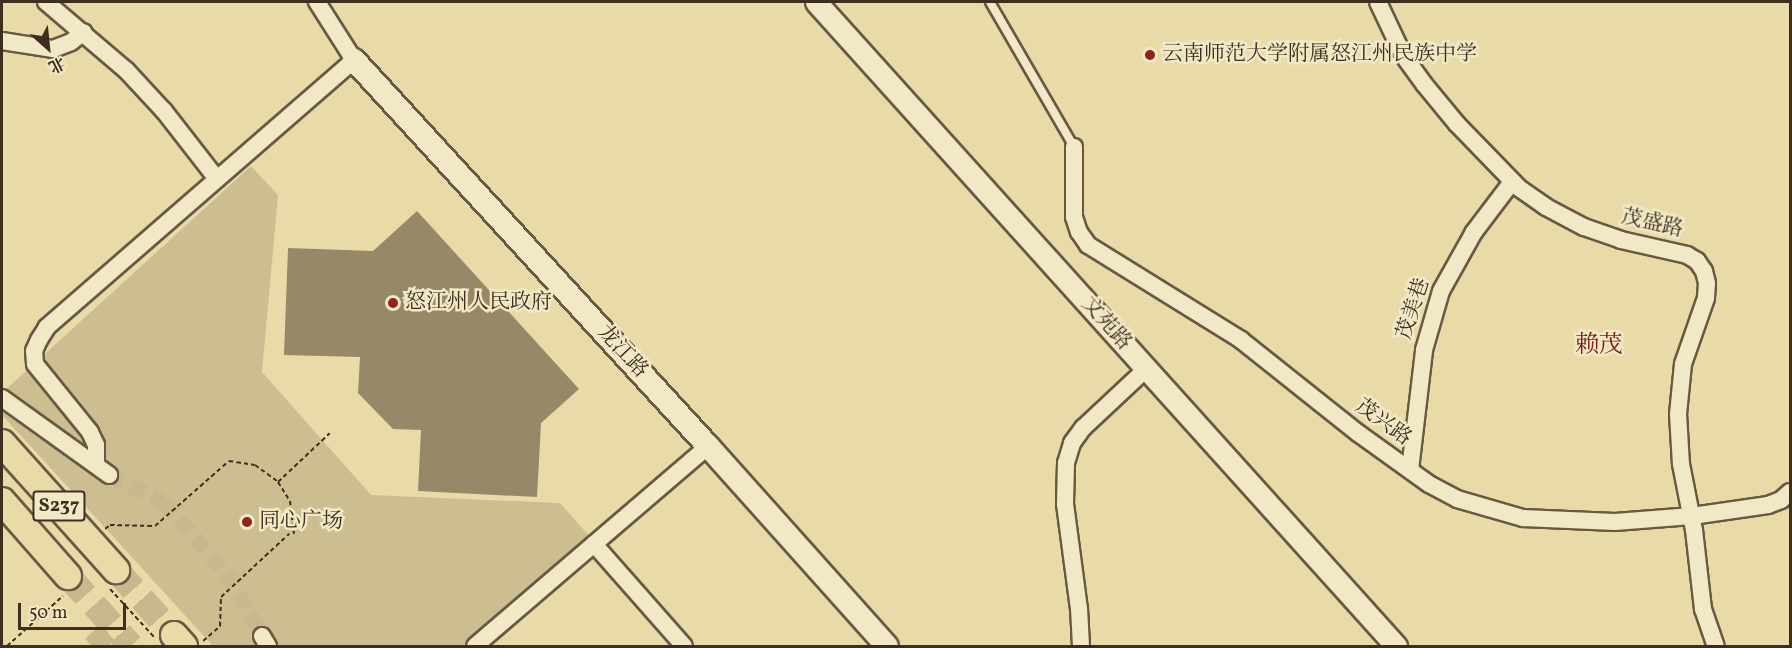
<!DOCTYPE html>
<meta charset="utf-8">
<style>
body{margin:0}
#map{position:relative;width:1792px;height:648px;overflow:hidden;background:#e9dba8;font-family:Vollkorn,"Noto Serif SC",serif}
div>[style]{position:absolute}
.green>*{inset:0;background:#ccbe91}
.building>*{inset:0;background:#978867}
.minor-tunnel>*{height:16px;margin-top:-8px;transform-origin:0;background:repeating-linear-gradient(90deg,#c7b88d 0 16px,transparent 0 24px)}
.tertiary-tunnel>*{height:21px;margin-top:-10.5px;transform-origin:0;background:repeating-linear-gradient(90deg,#c7b88d 0 21px,transparent 0 31px)}
.primary-tunnel>*{height:26px;margin-top:-13px;transform-origin:0;background:repeating-linear-gradient(90deg,#c7b88d 0 26px,transparent 0 39px)}
.path>*{height:2px;margin-top:-1px;transform-origin:0;background:repeating-linear-gradient(90deg,#3e2e21 0 4.5px,transparent 0 7.5px)}
.roads{filter:drop-shadow(2px 0 #695943) drop-shadow(-2px 0 #695943) drop-shadow(0 2px #695943) drop-shadow(0 -2px #695943)}
.service>*{height:8px;margin:-4px;padding:0 4px;transform-origin:4px;border-radius:4px;background:#f1e8c6}
.minor>*{height:16px;margin:-8px;padding:0 8px;transform-origin:8px;border-radius:8px;background:#f1e8c6}
.tertiary>*{height:21px;margin:-10.5px;padding:0 10.5px;transform-origin:10.5px;border-radius:10.5px;background:#f1e8c6}
.secondary>*{height:22px;margin:-11px;padding:0 11px;transform-origin:11px;border-radius:11px;background:#f1e8c6}
.primary>*{height:26px;margin:-13px;padding:0 13px;transform-origin:13px;border-radius:13px;background:#e9dba8}
.dots>*{width:16px;height:16px;translate:-50% -50%;box-sizing:border-box;border:3px solid #f1e8c6;border-radius:50%}
span{translate:-50% -50%;white-space:nowrap;text-align:center;line-height:1.15;-webkit-text-stroke:5px #f1e8c6;paint-order:stroke}
.shield-label span{padding:2px 4px;background:#f1e8c6;border:2px solid;border-radius:4px;-webkit-text-stroke-width:0}
.shield-label{font-size:20px;color:#3e2e21;font-weight:700}
.poi-label{font-size:21px;color:#3e2e21}
.left{translate:0 -50%;text-align:left}
.street-label{font-size:21px;color:#3e2e21}
.quarter-label{font-size:24px;color:#7a1f14}
.frame{position:absolute;inset:0;border:3px solid #3e2e21;pointer-events:none}
.north{position:absolute;left:18px;top:18px;width:60px;height:60px;-webkit-text-stroke:4px #f1e8c6;paint-order:stroke;rotate:153deg;font-size:16px;font-weight:700;line-height:24px;text-align:center;color:#3e2e21}
.north::after{content:'';display:block;margin:auto;width:21px;height:27px;background:#3e2e21;clip-path:polygon(50% 0,100% 100%,50% 72%,0 100%)}
.scale{position:absolute;left:18px;top:603px;width:108px;height:27px;box-sizing:border-box;border:3px solid #3e2e21;border-top:0;padding-left:8px;font-size:18px;line-height:21px;white-space:nowrap;color:#3e2e21;-webkit-text-stroke:4px #f1e8c6;paint-order:stroke}
</style>
<div id="map">
<div class="green">
<i style="clip-path:polygon(251px 166px,278px 195px,262px 372px,371px 495px,560px 503px,591px 538px,471px 646px,213px 646px,2px 415px,2px 393px)"></i>
</div>
<div class="building">
<i style="clip-path:polygon(417px 211px,579px 389px,541px 423px,537px 497px,418px 491px,421px 430px,393px 429px,358px 393px,360px 357px,284px 355px,288px 248px,373px 251px)"></i>
</div>
<div class="minor-tunnel">
<i style="left:109px;top:475px;width:60px;rotate:26.6deg"></i>
<i style="left:163px;top:502px;width:95px;rotate:48.4deg"></i>
<i style="left:226px;top:573px;width:73px;rotate:60.3deg"></i>
</div>
<div class="tertiary-tunnel">
<i style="left:92px;top:646px;width:28px;rotate:-42deg"></i>
</div>
<div class="primary-tunnel">
<i style="left:116px;top:570px;width:87px;rotate:48.3deg"></i>
<i style="left:68px;top:576px;width:94px;rotate:48deg"></i>
</div>
<div class="path">
<i style="left:278px;top:482px;width:71px;rotate:-43.3deg"></i>
<i style="left:105px;top:529px;width:6px;rotate:-39deg"></i>
<i style="left:110px;top:525px;width:45px;rotate:1.3deg"></i>
<i style="left:155px;top:526px;width:98px;rotate:-41.3deg"></i>
<i style="left:229px;top:461px;width:26px;rotate:9deg"></i>
<i style="left:255px;top:465px;width:29px;rotate:36deg"></i>
<i style="left:278px;top:482px;width:22px;rotate:58deg"></i>
<i style="left:290px;top:501px;width:33px;rotate:83deg"></i>
<i style="left:110px;top:589px;width:67px;rotate:47.4deg"></i>
<i style="left:203px;top:641px;width:23px;rotate:-41deg"></i>
<i style="left:220px;top:626px;width:29px;rotate:-88deg"></i>
<i style="left:221px;top:597px;width:93px;rotate:-42.8deg"></i>
<i style="left:7px;top:646px;width:75px;rotate:-41.8deg"></i>
</div>
<div class="roads">
<div class="service">
<i style="left:990px;top:2px;width:168px;rotate:59.9deg"></i>
</div>
<div class="minor">
<i style="left:46px;top:2px;width:105px;rotate:40.4deg"></i>
<i style="left:126px;top:70px;width:56px;rotate:47.2deg"></i>
<i style="left:164px;top:111px;width:86px;rotate:52.1deg"></i>
<i style="left:1378px;top:2px;width:59px;rotate:64.7deg"></i>
<i style="left:1403px;top:55px;width:36px;rotate:54deg"></i>
<i style="left:1424px;top:84px;width:52px;rotate:50.5deg"></i>
<i style="left:1457px;top:124px;width:89px;rotate:45.9deg"></i>
<i style="left:1519px;top:188px;width:33px;rotate:35deg"></i>
<i style="left:1546px;top:207px;width:43px;rotate:27.8deg"></i>
<i style="left:1584px;top:227px;width:39px;rotate:19deg"></i>
<i style="left:1621px;top:240px;width:68px;rotate:12.8deg"></i>
<i style="left:1687px;top:255px;width:12px;rotate:31deg"></i>
<i style="left:1697px;top:261px;width:12px;rotate:55deg"></i>
<i style="left:1704px;top:271px;width:12px;rotate:76deg"></i>
<i style="left:1707px;top:283px;width:15px;rotate:94deg"></i>
<i style="left:1706px;top:298px;width:70px;rotate:109.2deg"></i>
<i style="left:1683px;top:364px;width:50px;rotate:95.7deg"></i>
<i style="left:1678px;top:414px;width:50px;rotate:86.6deg"></i>
<i style="left:1681px;top:464px;width:67px;rotate:78.9deg"></i>
<i style="left:1694px;top:530px;width:80px;rotate:83.5deg"></i>
<i style="left:1703px;top:609px;width:39px;rotate:71deg"></i>
<i style="left:2px;top:41px;width:52px;rotate:8.9deg"></i>
<i style="left:53px;top:49px;width:19px;rotate:-21deg"></i>
<i style="left:71px;top:42px;width:16px;rotate:-38deg"></i>
<i style="left:1074px;top:147px;width:70px;rotate:90deg"></i>
<i style="left:1074px;top:217px;width:16px;rotate:72deg"></i>
<i style="left:1079px;top:232px;width:16px;rotate:55deg"></i>
<i style="left:1088px;top:245px;width:180px;rotate:31.8deg"></i>
<i style="left:1241px;top:340px;width:149px;rotate:38.5deg"></i>
<i style="left:1358px;top:433px;width:87px;rotate:35.7deg"></i>
<i style="left:1429px;top:484px;width:32px;rotate:28deg"></i>
<i style="left:1457px;top:499px;width:69px;rotate:16.1deg"></i>
<i style="left:1523px;top:518px;width:92px;rotate:2.5deg"></i>
<i style="left:1615px;top:522px;width:77px;rotate:-4.5deg"></i>
<i style="left:1692px;top:516px;width:77px;rotate:-8.2deg"></i>
<i style="left:1768px;top:505px;width:14px;rotate:-21deg"></i>
<i style="left:1781px;top:500px;width:12px;rotate:-42deg"></i>
<i style="left:2px;top:398px;width:132px;rotate:35.7deg"></i>
<i style="left:96px;top:465px;width:20px;rotate:-90deg"></i>
<i style="left:96px;top:445px;width:14px;rotate:-115deg"></i>
<i style="left:90px;top:432px;width:87px;rotate:-129deg"></i>
<i style="left:35px;top:364px;width:13px;rotate:-94deg"></i>
<i style="left:34px;top:351px;width:12px;rotate:-66deg"></i>
<i style="left:39px;top:340px;width:15px;rotate:-58deg"></i>
<i style="left:47px;top:327px;width:407px;rotate:-41deg"></i>
<i style="left:354px;top:60px;width:69px;rotate:-122.5deg"></i>
<i style="left:1410px;top:470px;width:121px;rotate:-83.3deg"></i>
<i style="left:1424px;top:350px;width:61px;rotate:-73.9deg"></i>
<i style="left:1441px;top:291px;width:68px;rotate:-60.8deg"></i>
<i style="left:1474px;top:232px;width:63px;rotate:-52.8deg"></i>
<i style="left:594px;top:544px;width:136px;rotate:48.6deg"></i>
<i style="left:262px;top:636px;width:12px;rotate:59deg"></i>
<i style="left:475px;top:646px;width:307px;rotate:-40.6deg"></i>
<i style="left:1081px;top:646px;width:37px;rotate:-93deg"></i>
<i style="left:1079px;top:609px;width:106px;rotate:-97.6deg"></i>
<i style="left:1065px;top:504px;width:41px;rotate:-88.6deg"></i>
<i style="left:1066px;top:463px;width:21px;rotate:-73deg"></i>
<i style="left:1072px;top:443px;width:19px;rotate:-54deg"></i>
<i style="left:1083px;top:428px;width:86px;rotate:-43.1deg"></i>
</div>
<div class="tertiary">
<i style="left:816px;top:2px;width:867px;rotate:47.99deg"></i>
</div>
<div class="secondary">
<i style="left:354px;top:60px;width:524px;rotate:47.48deg"></i>
<i style="left:708px;top:446px;width:268px;rotate:48.2deg"></i>
</div>
<div class="primary">
<i style="left:2px;top:443px;width:171px;rotate:48.1deg"></i>
<i style="left:2px;top:501px;width:100px;rotate:48.7deg"></i>
<i style="left:174px;top:635px;width:15px;rotate:48deg"></i>
</div>
</div>
<div class="dots">
<i style="left:1150px;top:55px;background:#8f2418"></i>
<i style="left:393px;top:303px;background:#8f2418"></i>
<i style="left:247px;top:522px;background:#8f2418"></i>
</div>
<div class="shield-label">
<span style="left:59px;top:506px">S237</span>
</div>
<div class="poi-label">
<span class="left" style="left:1162px;top:55px">云南师范大学附属怒江州民族中学</span>
<span class="left" style="left:405px;top:303px">怒江州人民政府</span>
<span class="left" style="left:259px;top:522px">同心广场</span>
</div>
<div class="street-label">
<span style="left:1652px;top:224px;rotate:13deg">茂盛路</span>
<span style="left:1414px;top:309px;rotate:-72deg">茂美巷</span>
<span style="left:1106px;top:324px;rotate:48deg">文苑路</span>
<span style="left:622px;top:352px;rotate:47deg">龙江路</span>
<span style="left:1383px;top:423px;rotate:36deg">茂兴路</span>
</div>
<div class="quarter-label">
<span style="left:1599px;top:347px">赖茂</span>
</div>
<div class="frame"></div>
<div class="north">北</div>
<div class="scale">50 m</div>
</div>
